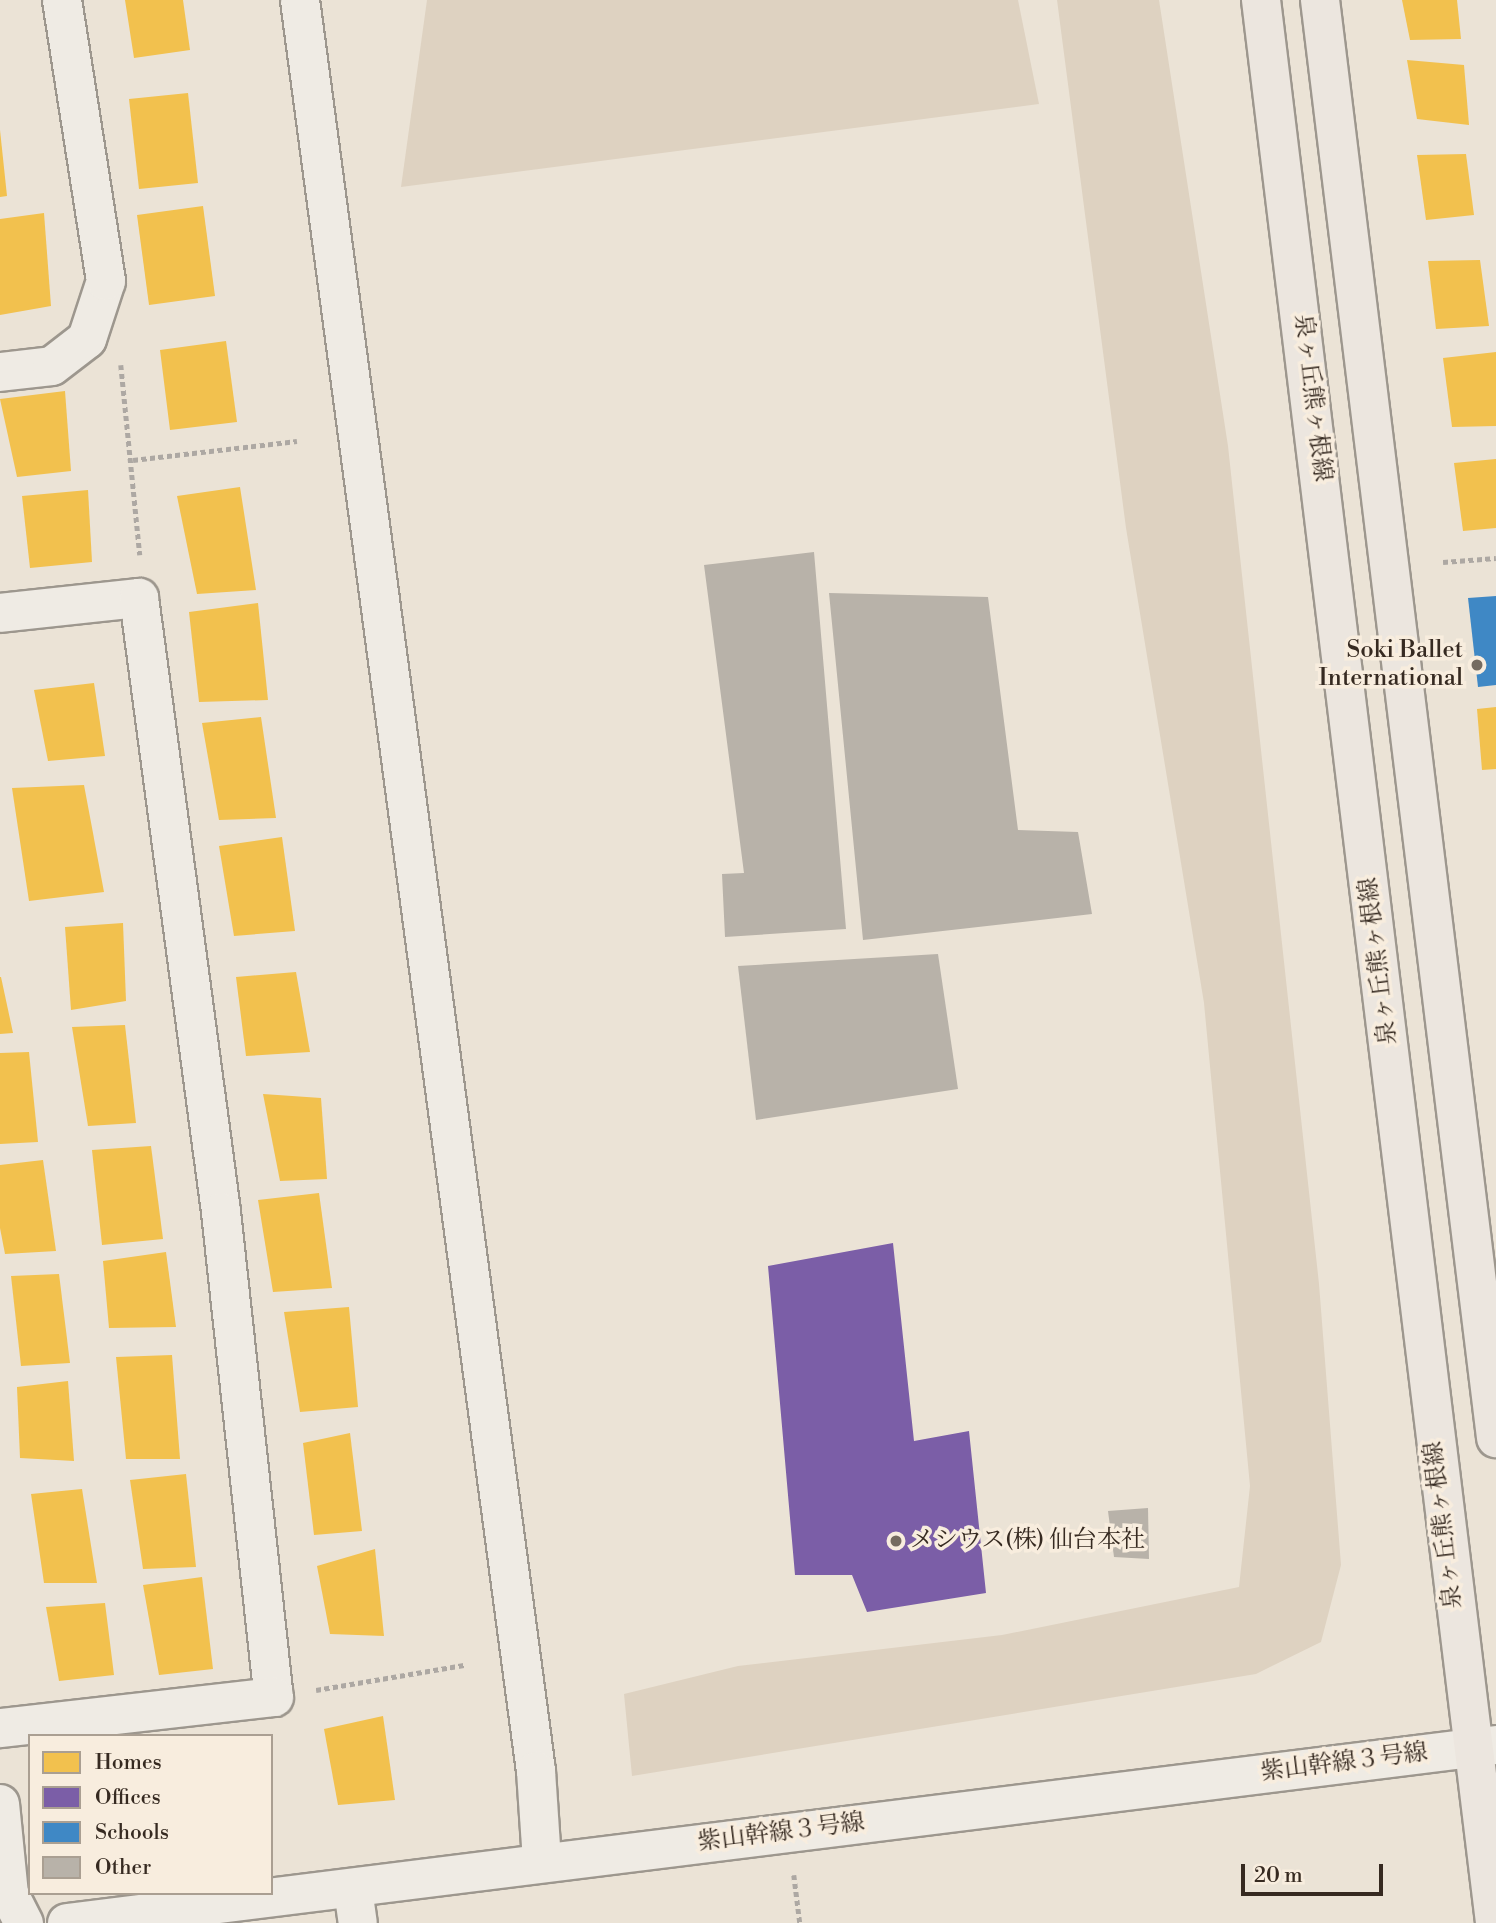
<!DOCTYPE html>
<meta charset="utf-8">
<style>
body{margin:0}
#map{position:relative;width:1496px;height:1923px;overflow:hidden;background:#ebe3d6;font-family:"Libre Bodoni","Noto Serif JP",serif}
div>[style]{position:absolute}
.green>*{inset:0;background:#ded2c1}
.homes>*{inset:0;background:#f2c14e}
.offices>*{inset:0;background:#7b5ea7}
.schools>*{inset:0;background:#3f88c5}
.building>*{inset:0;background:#b8b2a9}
.path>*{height:4.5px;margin-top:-2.25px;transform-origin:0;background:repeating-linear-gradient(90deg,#ada8a3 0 5px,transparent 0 8.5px)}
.roads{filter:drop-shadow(2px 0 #9d978e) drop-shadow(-2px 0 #9d978e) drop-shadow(0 2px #9d978e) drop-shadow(0 -2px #9d978e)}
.minor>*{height:38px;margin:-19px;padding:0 19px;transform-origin:19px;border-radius:19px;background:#efebe4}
.major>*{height:38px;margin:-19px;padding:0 19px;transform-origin:19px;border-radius:19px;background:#ece6df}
.dots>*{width:19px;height:19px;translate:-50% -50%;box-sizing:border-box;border:4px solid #f8edde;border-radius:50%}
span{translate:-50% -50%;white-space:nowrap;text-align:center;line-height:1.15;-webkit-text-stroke:7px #f8edde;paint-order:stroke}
.street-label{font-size:24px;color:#362a21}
.poi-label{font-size:24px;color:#362a21}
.right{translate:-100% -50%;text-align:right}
.left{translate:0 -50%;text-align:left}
.legend{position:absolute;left:28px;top:1734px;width:245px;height:161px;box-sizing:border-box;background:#f8edde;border:2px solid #aa9f92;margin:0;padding:9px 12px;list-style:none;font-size:21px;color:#362a21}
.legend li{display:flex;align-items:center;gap:14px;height:35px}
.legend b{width:35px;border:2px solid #aa9f92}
.scale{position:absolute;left:1241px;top:1864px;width:142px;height:32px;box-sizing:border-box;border:4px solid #362a21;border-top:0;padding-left:9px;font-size:21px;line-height:24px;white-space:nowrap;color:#362a21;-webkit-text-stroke:5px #f8edde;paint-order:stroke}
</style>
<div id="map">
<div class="green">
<i style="clip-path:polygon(427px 0,1018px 0,1039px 104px,401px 187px)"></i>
<i style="clip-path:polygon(1057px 0,1159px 0,1228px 446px,1319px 1284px,1341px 1565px,1321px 1642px,1256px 1674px,632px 1776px,624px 1694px,738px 1666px,1002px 1635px,1239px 1587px,1250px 1486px,1204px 1003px,1126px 528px)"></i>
</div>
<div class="homes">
<i style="clip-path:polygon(125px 0,183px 0,190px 50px,134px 58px)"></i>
<i style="clip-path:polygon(1402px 0,1457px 0,1461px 39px,1410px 40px)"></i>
<i style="clip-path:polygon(1407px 60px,1464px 65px,1469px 125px,1417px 119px)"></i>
<i style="clip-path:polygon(188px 93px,198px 183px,139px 189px,129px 99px)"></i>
<i style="clip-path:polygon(0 130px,7px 196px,0 197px)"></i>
<i style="clip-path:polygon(1466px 154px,1474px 215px,1426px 220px,1417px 155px)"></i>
<i style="clip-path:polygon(203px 206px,215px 296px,149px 305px,137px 215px)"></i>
<i style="clip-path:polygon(44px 213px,51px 306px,0 315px,0 219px)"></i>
<i style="clip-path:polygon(1480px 260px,1489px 326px,1436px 329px,1428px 261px)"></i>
<i style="clip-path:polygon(226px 341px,237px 422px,170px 430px,160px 350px)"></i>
<i style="clip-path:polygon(1496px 352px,1496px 426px,1452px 427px,1443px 358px)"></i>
<i style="clip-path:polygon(65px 391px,71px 471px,17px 477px,0 399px)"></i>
<i style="clip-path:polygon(1496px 459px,1496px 528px,1463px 531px,1454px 463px)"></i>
<i style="clip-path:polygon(240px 487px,256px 590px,197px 594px,177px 496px)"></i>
<i style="clip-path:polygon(88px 490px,92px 562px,30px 568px,22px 496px)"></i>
<i style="clip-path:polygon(258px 603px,268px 700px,199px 702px,189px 612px)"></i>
<i style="clip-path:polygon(94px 683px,105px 756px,48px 761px,34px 690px)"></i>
<i style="clip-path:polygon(1496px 707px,1496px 769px,1482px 770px,1477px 709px)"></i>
<i style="clip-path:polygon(261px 717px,276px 818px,219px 820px,202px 723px)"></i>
<i style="clip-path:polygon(84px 785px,104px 892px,29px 901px,12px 788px)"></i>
<i style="clip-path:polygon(282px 837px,295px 931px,234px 936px,219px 846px)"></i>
<i style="clip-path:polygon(123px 923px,126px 1001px,71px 1010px,65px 927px)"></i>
<i style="clip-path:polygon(296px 972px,310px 1052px,246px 1056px,236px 977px)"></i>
<i style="clip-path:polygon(0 977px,1px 977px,13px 1033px,0 1034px)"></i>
<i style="clip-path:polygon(125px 1025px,136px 1123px,88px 1126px,72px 1027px)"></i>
<i style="clip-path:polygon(29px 1052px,38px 1142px,0 1144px,0 1053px)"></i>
<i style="clip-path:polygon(263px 1094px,321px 1098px,327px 1179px,280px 1181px)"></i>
<i style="clip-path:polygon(151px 1146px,163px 1239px,102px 1245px,92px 1150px)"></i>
<i style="clip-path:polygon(43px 1160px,56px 1251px,5px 1254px,0 1228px,0 1165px)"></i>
<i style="clip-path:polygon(319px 1193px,332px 1288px,273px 1292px,258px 1200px)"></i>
<i style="clip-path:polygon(166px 1252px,176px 1327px,109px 1328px,103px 1261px)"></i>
<i style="clip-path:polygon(59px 1274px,70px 1363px,21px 1366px,11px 1276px)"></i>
<i style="clip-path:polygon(349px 1307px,358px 1407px,300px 1412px,284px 1312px)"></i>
<i style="clip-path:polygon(172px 1355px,180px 1459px,126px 1459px,116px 1357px)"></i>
<i style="clip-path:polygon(68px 1381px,74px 1461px,20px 1458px,17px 1387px)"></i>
<i style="clip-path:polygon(350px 1433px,362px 1531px,314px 1535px,303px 1443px)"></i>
<i style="clip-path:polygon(186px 1474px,196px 1567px,143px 1569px,130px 1480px)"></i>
<i style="clip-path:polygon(82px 1489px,97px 1583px,44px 1583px,31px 1494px)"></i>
<i style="clip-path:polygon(375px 1549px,384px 1636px,330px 1634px,317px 1566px)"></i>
<i style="clip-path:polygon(202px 1577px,213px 1669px,159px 1675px,143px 1585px)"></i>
<i style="clip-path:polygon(105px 1603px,114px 1675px,59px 1681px,46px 1607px)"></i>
<i style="clip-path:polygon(383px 1716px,395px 1800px,338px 1805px,324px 1729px)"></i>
</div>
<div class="offices">
<i style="clip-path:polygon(893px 1243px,914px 1441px,969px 1431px,986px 1593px,867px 1612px,852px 1575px,795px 1575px,768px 1266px)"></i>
</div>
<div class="schools">
<i style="clip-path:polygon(1496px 596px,1496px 685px,1478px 687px,1468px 598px)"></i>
</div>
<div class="building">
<i style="clip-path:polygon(814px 552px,846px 929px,725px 937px,722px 874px,744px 873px,704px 565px)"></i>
<i style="clip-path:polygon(829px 593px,988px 597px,1018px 830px,1078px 832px,1092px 914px,863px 940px)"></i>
<i style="clip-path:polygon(938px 954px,958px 1089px,756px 1120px,738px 966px)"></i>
<i style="clip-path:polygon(1148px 1508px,1149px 1559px,1114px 1557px,1108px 1511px)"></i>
</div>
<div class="path">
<i style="left:121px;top:365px;width:191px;rotate:84.3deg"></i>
<i style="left:133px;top:460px;width:165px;rotate:-6.6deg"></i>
<i style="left:1443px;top:562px;width:53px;rotate:-4.3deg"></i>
<i style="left:316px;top:1690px;width:150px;rotate:-9.6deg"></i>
<i style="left:794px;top:1875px;width:48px;rotate:82.9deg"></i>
</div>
<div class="roads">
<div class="minor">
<i style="left:300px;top:0;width:1787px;rotate:82.41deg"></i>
<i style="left:536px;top:1771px;width:91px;rotate:86.2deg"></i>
<i style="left:0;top:372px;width:52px;rotate:-6.6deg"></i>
<i style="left:52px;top:366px;width:44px;rotate:-37.6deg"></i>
<i style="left:87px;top:339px;width:61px;rotate:-71.9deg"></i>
<i style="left:106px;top:281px;width:284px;rotate:-98.9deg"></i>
<i style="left:0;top:613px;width:140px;rotate:-6.2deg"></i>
<i style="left:139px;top:598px;width:619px;rotate:82.39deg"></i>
<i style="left:221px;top:1212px;width:488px;rotate:83.8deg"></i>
<i style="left:274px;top:1697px;width:276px;rotate:173.5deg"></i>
<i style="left:0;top:1804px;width:90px;rotate:84.3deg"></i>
<i style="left:9px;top:1894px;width:33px;rotate:63deg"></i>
<i style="left:353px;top:1889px;width:34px;rotate:82deg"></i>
<i style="left:67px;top:1923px;width:1440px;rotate:-7.1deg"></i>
</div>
<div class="major">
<i style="left:1261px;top:0;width:1937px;rotate:83.06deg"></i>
<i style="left:1320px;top:0;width:1449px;rotate:83.02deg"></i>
</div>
</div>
<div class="dots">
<i style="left:1477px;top:665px;background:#756b60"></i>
<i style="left:896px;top:1541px;background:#756b60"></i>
</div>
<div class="street-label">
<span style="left:1312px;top:398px;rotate:83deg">泉ヶ丘熊ヶ根線</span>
<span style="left:1379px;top:961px;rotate:-97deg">泉ヶ丘熊ヶ根線</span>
<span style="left:1444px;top:1525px;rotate:-97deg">泉ヶ丘熊ヶ根線</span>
<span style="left:1344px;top:1763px;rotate:-7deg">紫山幹線３号線</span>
<span style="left:781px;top:1833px;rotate:-7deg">紫山幹線３号線</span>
</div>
<div class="poi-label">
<span class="right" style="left:1463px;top:665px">Soki Ballet<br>International</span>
<span class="left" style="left:910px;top:1541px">メシウス(株) 仙台本社</span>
</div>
<ul class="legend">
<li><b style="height:19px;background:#f2c14e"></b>Homes</li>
<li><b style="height:19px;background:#7b5ea7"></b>Offices</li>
<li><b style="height:19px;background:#3f88c5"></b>Schools</li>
<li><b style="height:19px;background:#b8b2a9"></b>Other</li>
</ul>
<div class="scale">20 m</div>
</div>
